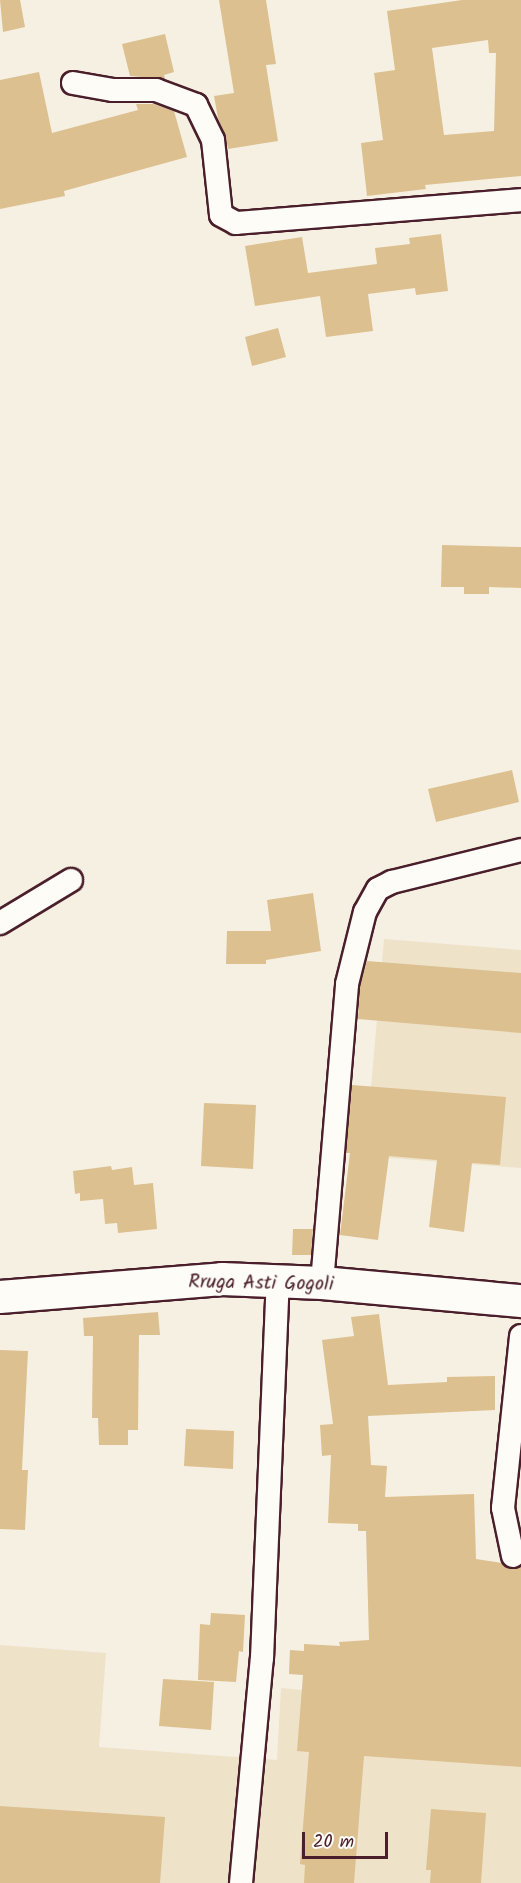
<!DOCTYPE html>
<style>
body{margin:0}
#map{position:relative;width:521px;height:1883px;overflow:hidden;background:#f6f0e2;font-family:Kalam,sans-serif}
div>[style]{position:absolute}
.built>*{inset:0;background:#eee2c9}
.building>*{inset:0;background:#dcc090}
.roads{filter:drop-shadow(2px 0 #4a1f2b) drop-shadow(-2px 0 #4a1f2b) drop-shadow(0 2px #4a1f2b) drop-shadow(0 -2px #4a1f2b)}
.street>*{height:22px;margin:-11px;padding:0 11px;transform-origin:11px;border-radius:11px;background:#fdfcf7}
.secondary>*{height:32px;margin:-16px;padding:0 16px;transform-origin:16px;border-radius:16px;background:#fdfcf7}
span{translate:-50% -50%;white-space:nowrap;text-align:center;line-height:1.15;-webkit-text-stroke:6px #fdfcf7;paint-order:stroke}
.street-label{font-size:20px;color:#4a1f2b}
.scale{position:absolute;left:302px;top:1832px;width:86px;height:27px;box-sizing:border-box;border:3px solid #4a1f2b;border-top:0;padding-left:8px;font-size:18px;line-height:21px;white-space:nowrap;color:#4a1f2b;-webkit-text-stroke:4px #fdfcf7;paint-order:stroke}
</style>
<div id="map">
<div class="built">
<i style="clip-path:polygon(384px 939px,521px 950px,521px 1168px,365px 1156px)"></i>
<i style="clip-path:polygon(521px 1632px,521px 1883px,0 1883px,0 1645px,106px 1653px,99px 1747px,277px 1760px,281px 1688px,382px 1698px)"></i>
</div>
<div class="building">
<i style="clip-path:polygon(0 0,20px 0,25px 27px,3px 32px)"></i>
<i style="clip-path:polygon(219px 0,266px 0,276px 64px,266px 65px,278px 141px,228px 149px,225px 134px,218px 118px,214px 96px,234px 93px)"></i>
<i style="clip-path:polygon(evenodd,462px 0,521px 0,521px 176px,425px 185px,426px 189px,367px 196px,361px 143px,383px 140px,374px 73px,395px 70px,387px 11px,462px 0,488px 40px,489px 53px,496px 53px,494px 131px,444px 135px,432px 48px,488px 40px)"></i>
<i style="clip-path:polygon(165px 34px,174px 72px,164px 75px,165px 79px,130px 76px,122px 44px)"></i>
<i style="clip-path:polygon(39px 72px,52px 133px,138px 110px,136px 104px,154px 104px,174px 111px,187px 157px,64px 191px,65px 196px,0 209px,0 80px)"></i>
<i style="clip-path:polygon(441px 234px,448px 291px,416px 295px,415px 288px,368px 294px,373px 331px,326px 337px,320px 296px,255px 306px,245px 246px,302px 237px,308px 273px,377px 264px,375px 248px,410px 244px,409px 238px)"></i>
<i style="clip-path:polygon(278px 328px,286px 357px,252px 366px,245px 337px)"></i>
<i style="clip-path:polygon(442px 545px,521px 547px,521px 588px,489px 587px,489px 594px,464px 594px,464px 587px,441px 587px)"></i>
<i style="clip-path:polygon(512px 770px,519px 802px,436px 822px,428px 789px)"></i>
<i style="clip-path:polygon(313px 893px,321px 951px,266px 960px,266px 964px,226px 964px,227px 931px,271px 931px,267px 900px)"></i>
<i style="clip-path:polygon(367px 961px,521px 973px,521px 1033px,358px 1019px,360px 986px)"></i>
<i style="clip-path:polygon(352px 1085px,506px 1097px,500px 1165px,472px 1163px,464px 1232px,429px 1227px,437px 1160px,389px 1156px,378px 1240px,340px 1235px,350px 1153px,346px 1153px)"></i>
<i style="clip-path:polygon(204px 1103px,256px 1105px,253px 1169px,201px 1166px)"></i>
<i style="clip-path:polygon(111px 1166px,112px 1170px,132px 1167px,134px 1185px,153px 1183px,157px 1229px,118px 1233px,117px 1223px,105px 1224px,103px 1199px,80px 1201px,80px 1193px,75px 1194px,73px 1171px)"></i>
<i style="clip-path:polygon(293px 1229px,313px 1229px,311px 1255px,292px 1255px)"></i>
<i style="clip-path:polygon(158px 1312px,160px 1335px,139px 1335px,138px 1430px,128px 1430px,128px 1445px,99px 1445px,98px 1418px,92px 1418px,93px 1336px,84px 1336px,83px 1318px)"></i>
<i style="clip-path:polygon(379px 1314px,388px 1385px,447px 1382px,447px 1377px,495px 1376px,495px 1410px,368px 1416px,371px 1465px,387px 1466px,385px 1497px,474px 1494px,476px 1559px,502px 1563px,509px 1569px,521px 1567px,521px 1767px,364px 1756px,354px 1883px,304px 1883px,305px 1865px,300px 1864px,309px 1752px,297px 1751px,303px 1675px,289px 1674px,290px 1650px,304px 1651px,304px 1644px,340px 1646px,339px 1642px,369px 1640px,366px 1531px,358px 1531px,358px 1524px,328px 1523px,331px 1455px,322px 1456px,320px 1425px,333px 1424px,322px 1340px,354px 1336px,351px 1317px)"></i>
<i style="clip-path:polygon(0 1350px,28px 1351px,22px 1470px,28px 1470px,25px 1530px,0 1529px)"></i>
<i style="clip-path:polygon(186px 1429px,234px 1431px,233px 1469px,184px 1466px)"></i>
<i style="clip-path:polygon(211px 1613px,245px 1615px,243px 1652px,239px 1651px,236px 1682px,198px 1680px,200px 1624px,210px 1625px)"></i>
<i style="clip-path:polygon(163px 1679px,214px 1682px,211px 1730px,159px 1726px)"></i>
<i style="clip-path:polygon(0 1806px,165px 1817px,160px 1883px,0 1883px)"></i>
<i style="clip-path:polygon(431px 1809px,486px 1813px,481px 1883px,430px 1883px,431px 1870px,426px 1870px)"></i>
</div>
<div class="roads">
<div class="street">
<i style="left:73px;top:83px;width:41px;rotate:9.9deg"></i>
<i style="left:113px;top:90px;width:43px"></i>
<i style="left:156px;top:90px;width:43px;rotate:20.6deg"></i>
<i style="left:196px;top:105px;width:39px;rotate:64deg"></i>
<i style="left:213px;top:140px;width:75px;rotate:83.9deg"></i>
<i style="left:221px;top:215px;width:17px;rotate:28deg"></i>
<i style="left:236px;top:223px;width:286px;rotate:-4.6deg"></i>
<i style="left:0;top:923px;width:83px;rotate:-31.2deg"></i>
<i style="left:322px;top:1283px;width:300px;rotate:-85.2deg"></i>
<i style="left:347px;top:984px;width:74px;rotate:-76deg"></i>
<i style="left:365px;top:912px;width:26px;rotate:-61deg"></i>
<i style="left:378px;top:889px;width:16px;rotate:-27deg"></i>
<i style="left:392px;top:882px;width:133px;rotate:-13.9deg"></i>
<i style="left:513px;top:1556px;width:49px;rotate:-101.8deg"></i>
<i style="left:503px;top:1508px;width:173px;rotate:-84deg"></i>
<i style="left:241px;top:1883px;width:226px;rotate:-84.7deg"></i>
<i style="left:262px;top:1658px;width:376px;rotate:-87.6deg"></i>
</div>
<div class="secondary">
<i style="left:0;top:1297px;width:223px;rotate:-4.6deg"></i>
<i style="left:222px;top:1279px;width:100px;rotate:2.3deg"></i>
<i style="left:322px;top:1283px;width:200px;rotate:5.2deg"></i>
</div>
</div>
<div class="street-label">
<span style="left:261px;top:1284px;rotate:1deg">Rruga Asti Gogoli</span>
</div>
<div class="scale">20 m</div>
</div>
